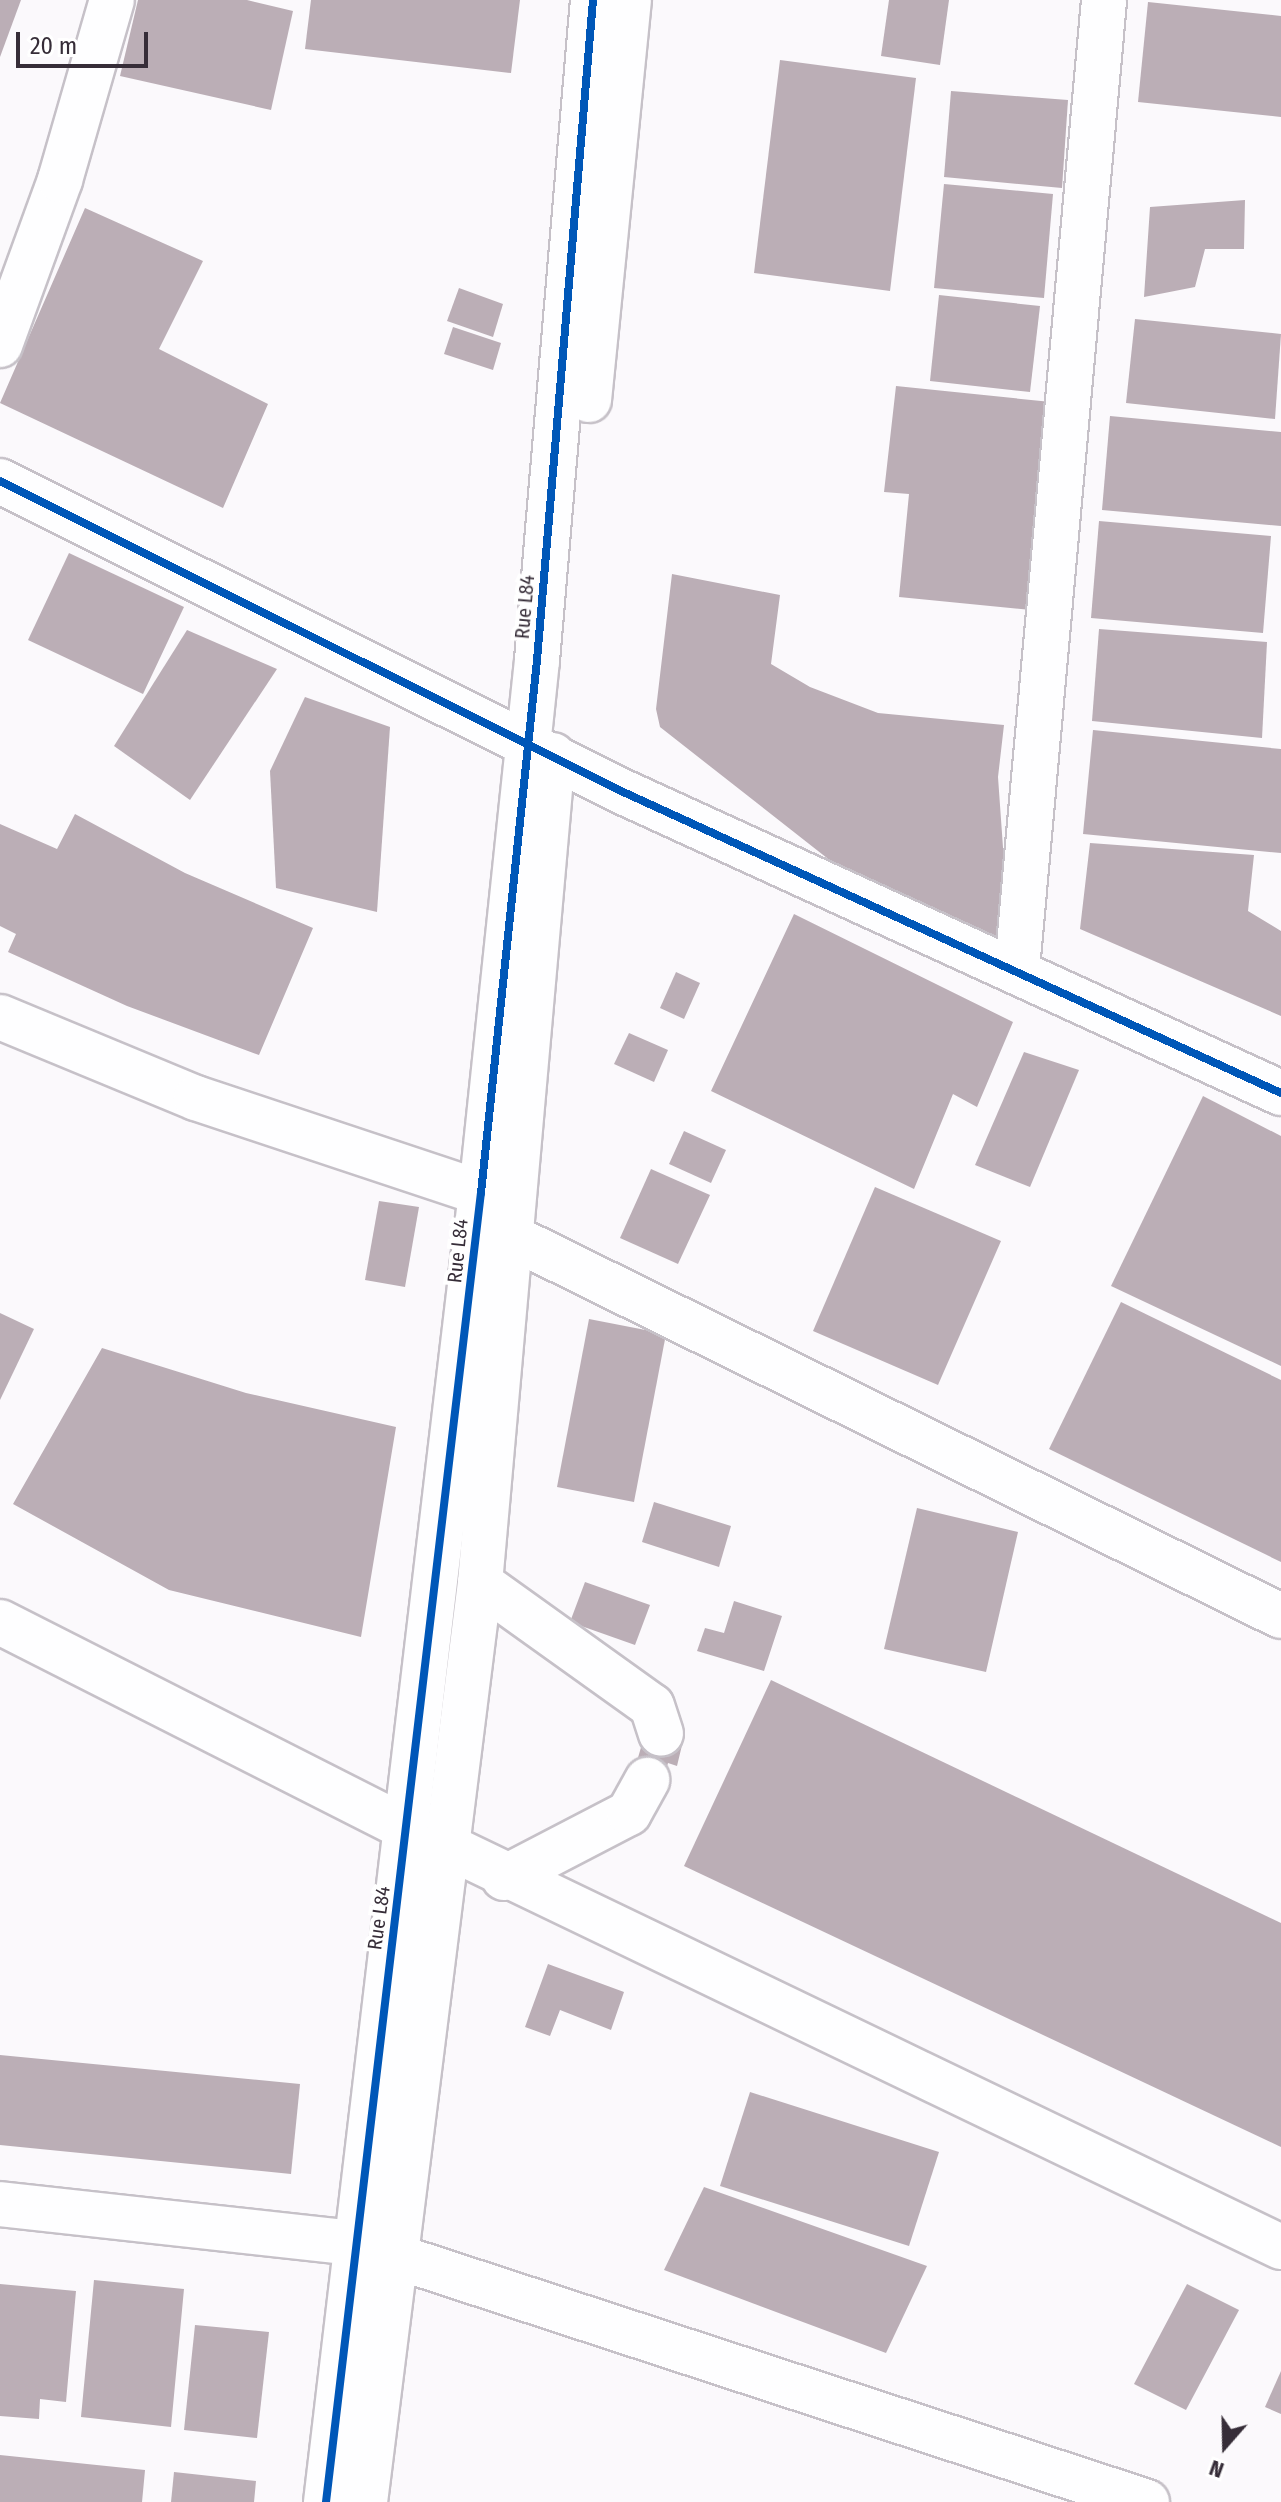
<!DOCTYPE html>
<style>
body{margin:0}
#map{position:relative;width:1281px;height:2502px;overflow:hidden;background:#fbf9fc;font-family:"Fira Sans Condensed",sans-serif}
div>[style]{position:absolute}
.building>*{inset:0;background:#bbaeb6}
.roads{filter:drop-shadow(2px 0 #c6c1c8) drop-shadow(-2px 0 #c6c1c8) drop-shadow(0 2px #c6c1c8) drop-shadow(0 -2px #c6c1c8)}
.minor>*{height:44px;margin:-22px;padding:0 22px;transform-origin:22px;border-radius:22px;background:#fefeff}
.cycleway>*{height:8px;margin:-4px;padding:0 4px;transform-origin:4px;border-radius:4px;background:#0057b8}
span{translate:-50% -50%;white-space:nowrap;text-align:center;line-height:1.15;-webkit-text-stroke:8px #fff;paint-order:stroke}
.street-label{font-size:20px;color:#362d38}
.north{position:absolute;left:1185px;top:2406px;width:80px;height:80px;-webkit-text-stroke:6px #fff;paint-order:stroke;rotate:200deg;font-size:22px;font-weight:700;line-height:32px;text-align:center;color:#362d38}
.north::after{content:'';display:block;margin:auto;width:28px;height:36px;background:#362d38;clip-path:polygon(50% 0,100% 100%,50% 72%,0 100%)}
.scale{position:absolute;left:16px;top:32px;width:132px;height:36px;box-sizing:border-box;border:4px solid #362d38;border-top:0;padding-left:10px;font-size:24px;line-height:28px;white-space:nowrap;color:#362d38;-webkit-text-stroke:6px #fff;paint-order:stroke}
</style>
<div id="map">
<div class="building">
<i style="clip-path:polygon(0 0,21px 0,0 57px)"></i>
<i style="clip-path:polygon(138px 0,247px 0,293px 11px,271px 110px,120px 76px)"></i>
<i style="clip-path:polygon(311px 0,520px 0,511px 73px,305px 49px)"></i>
<i style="clip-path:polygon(889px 0,949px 0,940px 65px,881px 56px)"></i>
<i style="clip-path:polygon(1148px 2px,1281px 16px,1281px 117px,1138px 102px)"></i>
<i style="clip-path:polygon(780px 60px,916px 78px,890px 291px,754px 273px)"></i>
<i style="clip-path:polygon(951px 91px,1068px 100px,1062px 188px,944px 177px)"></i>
<i style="clip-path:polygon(944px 184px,1053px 194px,1044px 298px,934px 288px)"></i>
<i style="clip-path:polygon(1245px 200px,1244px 249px,1205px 249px,1195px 287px,1144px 297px,1150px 207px)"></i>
<i style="clip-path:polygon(85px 208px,203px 261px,159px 349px,268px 404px,223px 508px,0 403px)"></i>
<i style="clip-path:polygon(459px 288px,503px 304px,493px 337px,447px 321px)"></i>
<i style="clip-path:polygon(939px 295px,1040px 306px,1030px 392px,930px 381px)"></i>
<i style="clip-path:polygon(1135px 319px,1281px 334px,1275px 419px,1126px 403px)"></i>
<i style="clip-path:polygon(453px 327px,501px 343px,493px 370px,444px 354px)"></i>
<i style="clip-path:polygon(896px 386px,1051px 402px,1031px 610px,899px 597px,909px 494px,884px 492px)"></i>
<i style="clip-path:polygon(1110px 416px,1281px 432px,1281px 526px,1102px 510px)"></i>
<i style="clip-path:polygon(1099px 521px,1271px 536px,1263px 633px,1091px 618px)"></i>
<i style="clip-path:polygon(69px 553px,184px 607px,143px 694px,28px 640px)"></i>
<i style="clip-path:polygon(672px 574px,780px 595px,771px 664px,810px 687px,878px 713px,1004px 725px,998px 777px,1010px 946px,869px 891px,660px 727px,656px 709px)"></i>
<i style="clip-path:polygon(1099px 629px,1267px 642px,1262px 738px,1092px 721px)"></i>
<i style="clip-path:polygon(187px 630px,277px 669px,190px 800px,114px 746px)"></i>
<i style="clip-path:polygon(305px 697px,390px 727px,377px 912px,276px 888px,270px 771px)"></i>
<i style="clip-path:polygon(1093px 730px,1281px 749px,1281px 853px,1083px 834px)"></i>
<i style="clip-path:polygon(75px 814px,185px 873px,313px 928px,259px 1055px,127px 1006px,8px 952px,16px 934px,0 926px,0 824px,57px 849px)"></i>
<i style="clip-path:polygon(1090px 843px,1254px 855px,1248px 911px,1281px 931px,1281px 1016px,1080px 929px)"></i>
<i style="clip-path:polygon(794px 914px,1013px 1022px,977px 1107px,953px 1094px,914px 1189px,711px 1091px)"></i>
<i style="clip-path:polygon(676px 972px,700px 983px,684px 1019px,660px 1008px)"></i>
<i style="clip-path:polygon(629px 1033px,668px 1050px,654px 1082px,614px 1064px)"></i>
<i style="clip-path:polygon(1024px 1052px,1079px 1070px,1030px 1187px,975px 1165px)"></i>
<i style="clip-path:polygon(1203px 1096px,1281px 1136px,1281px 1366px,1111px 1286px)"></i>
<i style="clip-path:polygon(684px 1131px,726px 1150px,711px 1183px,669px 1164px)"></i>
<i style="clip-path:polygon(651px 1169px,710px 1195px,678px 1264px,620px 1238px)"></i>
<i style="clip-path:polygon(875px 1187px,1001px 1241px,938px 1385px,813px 1331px)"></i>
<i style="clip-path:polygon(379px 1201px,419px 1207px,405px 1287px,365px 1280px)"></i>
<i style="clip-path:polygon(1121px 1302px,1281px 1380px,1281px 1562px,1049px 1449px)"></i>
<i style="clip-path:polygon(0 1313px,34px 1329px,0 1400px)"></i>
<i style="clip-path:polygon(589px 1319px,666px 1334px,634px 1502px,557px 1487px)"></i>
<i style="clip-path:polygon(102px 1348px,246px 1393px,396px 1427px,361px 1637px,169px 1590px,13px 1504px)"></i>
<i style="clip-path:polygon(654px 1502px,731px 1526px,719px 1567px,642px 1542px)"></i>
<i style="clip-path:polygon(917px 1508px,1018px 1532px,986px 1672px,884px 1649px)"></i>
<i style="clip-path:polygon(585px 1582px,650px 1605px,635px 1645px,570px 1622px)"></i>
<i style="clip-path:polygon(734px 1601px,782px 1616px,764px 1671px,697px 1651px,705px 1628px,724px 1633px)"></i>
<i style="clip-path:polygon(771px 1680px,1281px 1923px,1281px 2147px,684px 1866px)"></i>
<i style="clip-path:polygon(646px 1730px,683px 1741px,677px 1766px,668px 1763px,662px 1783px,633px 1775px)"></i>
<i style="clip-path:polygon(548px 1964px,624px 1992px,611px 2030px,560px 2010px,550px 2036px,525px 2027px)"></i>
<i style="clip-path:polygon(0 2055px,300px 2084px,291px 2174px,0 2145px)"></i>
<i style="clip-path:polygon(750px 2092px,939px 2152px,909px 2246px,720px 2186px)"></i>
<i style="clip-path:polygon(704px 2187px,927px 2266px,886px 2353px,664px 2270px)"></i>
<i style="clip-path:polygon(94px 2280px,184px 2289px,171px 2427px,81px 2417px)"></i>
<i style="clip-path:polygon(0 2284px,76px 2291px,66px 2402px,40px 2399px,39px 2419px,0 2416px)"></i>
<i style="clip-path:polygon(1187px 2284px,1239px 2310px,1186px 2410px,1134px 2384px)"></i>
<i style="clip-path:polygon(195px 2325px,269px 2332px,257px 2438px,184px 2430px)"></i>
<i style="clip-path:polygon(1281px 2371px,1281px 2414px,1265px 2407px)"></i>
<i style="clip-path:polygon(0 2455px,145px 2470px,142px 2502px,0 2502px)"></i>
<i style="clip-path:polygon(174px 2472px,256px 2481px,254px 2502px,171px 2502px)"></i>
</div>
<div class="roads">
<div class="minor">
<i style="left:0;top:345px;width:176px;rotate:-70deg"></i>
<i style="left:60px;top:180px;width:187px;rotate:-73.9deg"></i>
<i style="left:589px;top:400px;width:402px;rotate:-84.3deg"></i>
<i style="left:0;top:481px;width:694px;rotate:26.53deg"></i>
<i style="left:621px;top:791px;width:726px;rotate:24.59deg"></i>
<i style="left:1017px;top:968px;width:972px;rotate:-84.86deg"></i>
<i style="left:0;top:1017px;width:212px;rotate:22.5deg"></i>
<i style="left:196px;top:1098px;width:300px;rotate:18.4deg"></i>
<i style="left:512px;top:1237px;width:857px;rotate:26.24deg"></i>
<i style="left:480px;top:1583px;width:211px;rotate:35.6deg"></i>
<i style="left:652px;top:1706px;width:29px;rotate:72deg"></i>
<i style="left:0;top:1622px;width:458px;rotate:26.9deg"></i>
<i style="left:449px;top:1847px;width:923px;rotate:25.68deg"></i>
<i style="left:504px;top:1878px;width:141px;rotate:-27.5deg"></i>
<i style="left:629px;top:1813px;width:38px;rotate:-61deg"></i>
<i style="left:0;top:2204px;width:358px;rotate:6.3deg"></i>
<i style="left:398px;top:2257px;width:788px;rotate:18.11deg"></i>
<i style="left:326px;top:2502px;width:1318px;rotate:-83.25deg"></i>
<i style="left:481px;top:1193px;width:536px;rotate:-84deg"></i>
<i style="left:537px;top:660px;width:662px;rotate:-85.15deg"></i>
<i style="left:365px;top:2502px;width:926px;rotate:-82.87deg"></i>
<i style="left:480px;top:1583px;width:831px;rotate:-84.96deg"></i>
</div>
</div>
<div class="cycleway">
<i style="left:0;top:481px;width:694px;rotate:26.53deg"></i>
<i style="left:621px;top:791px;width:726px;rotate:24.59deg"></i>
<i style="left:326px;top:2502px;width:1318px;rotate:-83.25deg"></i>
<i style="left:481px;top:1193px;width:536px;rotate:-84deg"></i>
<i style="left:537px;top:660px;width:662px;rotate:-85.15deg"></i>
</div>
<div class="street-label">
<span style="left:525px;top:607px;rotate:-85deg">Rue L84</span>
<span style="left:458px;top:1251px;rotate:-84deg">Rue L84</span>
<span style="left:379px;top:1918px;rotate:-82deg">Rue L84</span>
</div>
<div class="north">N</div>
<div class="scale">20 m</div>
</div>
